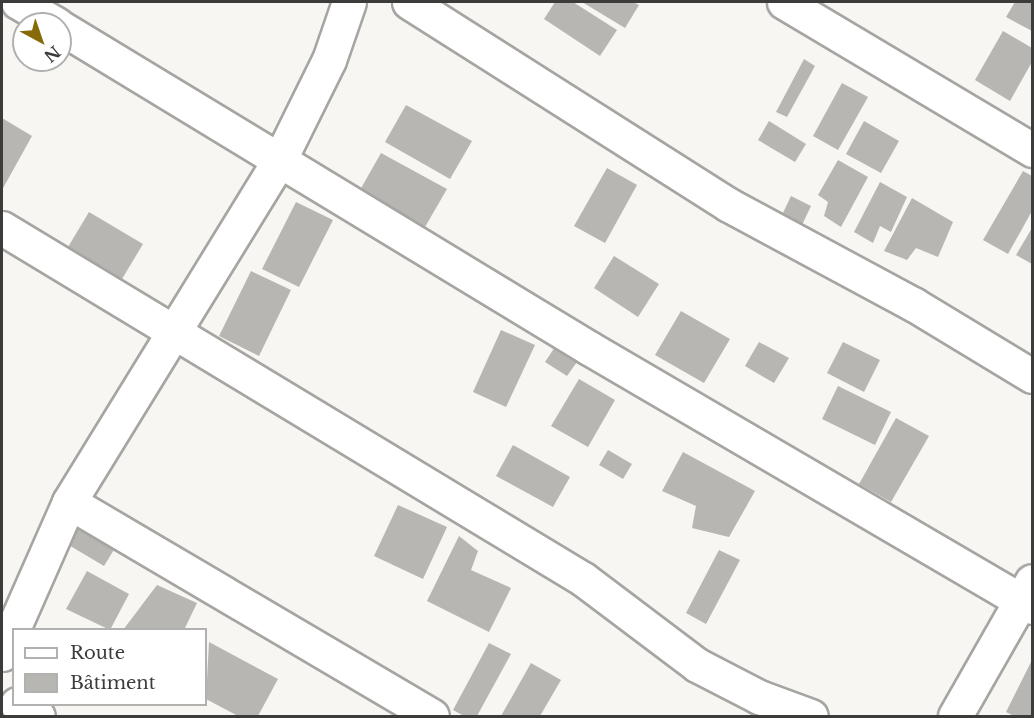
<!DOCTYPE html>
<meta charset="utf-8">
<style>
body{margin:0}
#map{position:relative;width:1034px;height:718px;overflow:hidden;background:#f8f6f2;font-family:"Libre Baskerville",serif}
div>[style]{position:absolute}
.building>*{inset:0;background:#b7b6b2}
.roads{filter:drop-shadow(2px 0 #a7a5a2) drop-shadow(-2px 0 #a7a5a2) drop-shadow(0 2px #a7a5a2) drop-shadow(0 -2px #a7a5a2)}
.street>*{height:33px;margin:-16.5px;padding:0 16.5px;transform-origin:16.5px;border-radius:16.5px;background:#fff}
span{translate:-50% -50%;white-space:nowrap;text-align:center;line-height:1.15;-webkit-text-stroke:4.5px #fff;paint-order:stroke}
.frame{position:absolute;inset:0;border:3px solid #3c3c3a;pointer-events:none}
.legend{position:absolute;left:12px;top:628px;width:195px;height:78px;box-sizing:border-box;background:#fff;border:2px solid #b1b1b0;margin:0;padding:8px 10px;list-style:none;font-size:18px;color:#3c3c3a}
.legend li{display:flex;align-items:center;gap:12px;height:30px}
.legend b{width:30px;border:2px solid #b1b1b0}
.north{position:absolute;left:12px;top:12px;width:60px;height:60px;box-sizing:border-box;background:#fff;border:2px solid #b1b1b0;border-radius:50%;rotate:140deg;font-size:16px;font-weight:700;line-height:24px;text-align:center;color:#3c3c3a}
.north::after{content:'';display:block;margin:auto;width:21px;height:27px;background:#886b09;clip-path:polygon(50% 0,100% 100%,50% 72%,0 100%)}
</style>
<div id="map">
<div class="building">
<i style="clip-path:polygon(555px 2px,573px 2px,617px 30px,600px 56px,544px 19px)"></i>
<i style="clip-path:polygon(582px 2px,633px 2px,639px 5px,625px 28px)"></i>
<i style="clip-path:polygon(1015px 2px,1032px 2px,1032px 31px,1006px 17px)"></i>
<i style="clip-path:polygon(1003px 31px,1032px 48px,1032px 62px,1010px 101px,975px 80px)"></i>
<i style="clip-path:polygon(804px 59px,815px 66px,787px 117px,776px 112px)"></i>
<i style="clip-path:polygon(842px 83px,868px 97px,838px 150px,813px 136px)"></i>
<i style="clip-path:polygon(406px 105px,472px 141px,450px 179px,385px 142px)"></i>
<i style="clip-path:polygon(2px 118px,32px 136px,2px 190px)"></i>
<i style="clip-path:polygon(769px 121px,806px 144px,795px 162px,758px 140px)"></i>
<i style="clip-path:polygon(864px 121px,899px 141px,881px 173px,846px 154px)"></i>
<i style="clip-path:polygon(381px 153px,447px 189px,425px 227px,360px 190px)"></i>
<i style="clip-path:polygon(838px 160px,868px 177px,841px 227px,824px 216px,828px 202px,818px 195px)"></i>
<i style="clip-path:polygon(607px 168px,637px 185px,605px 243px,574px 226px)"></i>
<i style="clip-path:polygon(1023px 171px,1032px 176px,1032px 211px,1008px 254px,983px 240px)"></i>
<i style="clip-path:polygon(880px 182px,907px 197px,891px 232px,880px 226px,873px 243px,854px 232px)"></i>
<i style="clip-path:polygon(791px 196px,811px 206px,801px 227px,781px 217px)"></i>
<i style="clip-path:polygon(912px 198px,953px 222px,938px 257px,916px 248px,907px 260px,884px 251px)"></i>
<i style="clip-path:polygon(296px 202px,333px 220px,299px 287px,262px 269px)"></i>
<i style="clip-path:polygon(89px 212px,143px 244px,122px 279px,68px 247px)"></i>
<i style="clip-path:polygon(1032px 228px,1032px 264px,1016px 255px)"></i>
<i style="clip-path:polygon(614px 256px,659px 284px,638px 317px,594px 288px)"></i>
<i style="clip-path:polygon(251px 271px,291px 290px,259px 356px,219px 336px)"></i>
<i style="clip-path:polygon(681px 311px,730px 339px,704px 383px,655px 355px)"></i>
<i style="clip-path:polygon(501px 330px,535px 345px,506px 407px,473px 392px)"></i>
<i style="clip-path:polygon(759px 342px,789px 358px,774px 383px,745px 366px)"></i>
<i style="clip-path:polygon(843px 342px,880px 360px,864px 392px,827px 373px)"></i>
<i style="clip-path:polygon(557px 344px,579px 359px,567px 376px,545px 362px)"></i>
<i style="clip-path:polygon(579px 379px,615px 400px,588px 447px,551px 426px)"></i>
<i style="clip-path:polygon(838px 386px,891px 412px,875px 445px,822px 419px)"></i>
<i style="clip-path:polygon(896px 418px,929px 436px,891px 502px,859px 484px)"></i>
<i style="clip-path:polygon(513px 445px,570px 477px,553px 507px,496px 476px)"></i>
<i style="clip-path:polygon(608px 450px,632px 464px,623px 479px,599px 465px)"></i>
<i style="clip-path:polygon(683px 452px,755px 491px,729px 537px,692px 528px,696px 506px,662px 491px)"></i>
<i style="clip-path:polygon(398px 505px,447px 527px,423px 579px,374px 556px)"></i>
<i style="clip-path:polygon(78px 525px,115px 548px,104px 566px,67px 544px)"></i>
<i style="clip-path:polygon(459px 536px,478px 551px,471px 570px,511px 588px,489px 632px,427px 601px)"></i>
<i style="clip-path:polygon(719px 550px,740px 560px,706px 624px,686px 613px)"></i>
<i style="clip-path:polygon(87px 571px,129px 594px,110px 630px,66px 609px)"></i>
<i style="clip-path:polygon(157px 585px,197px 603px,184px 630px,123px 630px)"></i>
<i style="clip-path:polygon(209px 642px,278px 679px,258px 716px,238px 716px,206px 699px)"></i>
<i style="clip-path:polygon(489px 643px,511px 654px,477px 716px,464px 716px,453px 710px)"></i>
<i style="clip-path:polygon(1032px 660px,1032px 716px,1014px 716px,1006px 712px)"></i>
<i style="clip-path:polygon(531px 663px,561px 680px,540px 716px,501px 716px)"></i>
</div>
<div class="roads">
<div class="street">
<i style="left:18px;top:2px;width:44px;rotate:30.1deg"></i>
<i style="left:409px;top:2px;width:379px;rotate:32.4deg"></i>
<i style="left:729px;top:205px;width:209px;rotate:28.3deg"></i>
<i style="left:913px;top:304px;width:139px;rotate:31.2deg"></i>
<i style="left:784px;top:2px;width:289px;rotate:30.8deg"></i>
<i style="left:60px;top:27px;width:619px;rotate:31.25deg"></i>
<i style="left:589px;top:348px;width:513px;rotate:30.31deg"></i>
<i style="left:2px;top:228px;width:679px;rotate:31.14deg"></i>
<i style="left:583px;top:579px;width:143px;rotate:37deg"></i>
<i style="left:697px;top:665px;width:70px;rotate:27.3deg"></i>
<i style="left:759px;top:697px;width:55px;rotate:20.1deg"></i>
<i style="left:69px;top:502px;width:421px;rotate:30.5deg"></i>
<i style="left:2px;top:654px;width:166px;rotate:-66.2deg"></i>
<i style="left:69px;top:502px;width:403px;rotate:-58.4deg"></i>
<i style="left:280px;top:159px;width:110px;rotate:-63.7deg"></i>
<i style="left:329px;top:60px;width:61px;rotate:-71deg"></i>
<i style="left:17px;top:704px;width:24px;rotate:30deg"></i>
<i style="left:955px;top:716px;width:155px;rotate:-60.3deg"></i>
</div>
</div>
<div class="frame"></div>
<ul class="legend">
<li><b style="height:8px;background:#fff"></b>Route</li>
<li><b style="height:16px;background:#b7b6b2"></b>Bâtiment</li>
</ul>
<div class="north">N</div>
</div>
